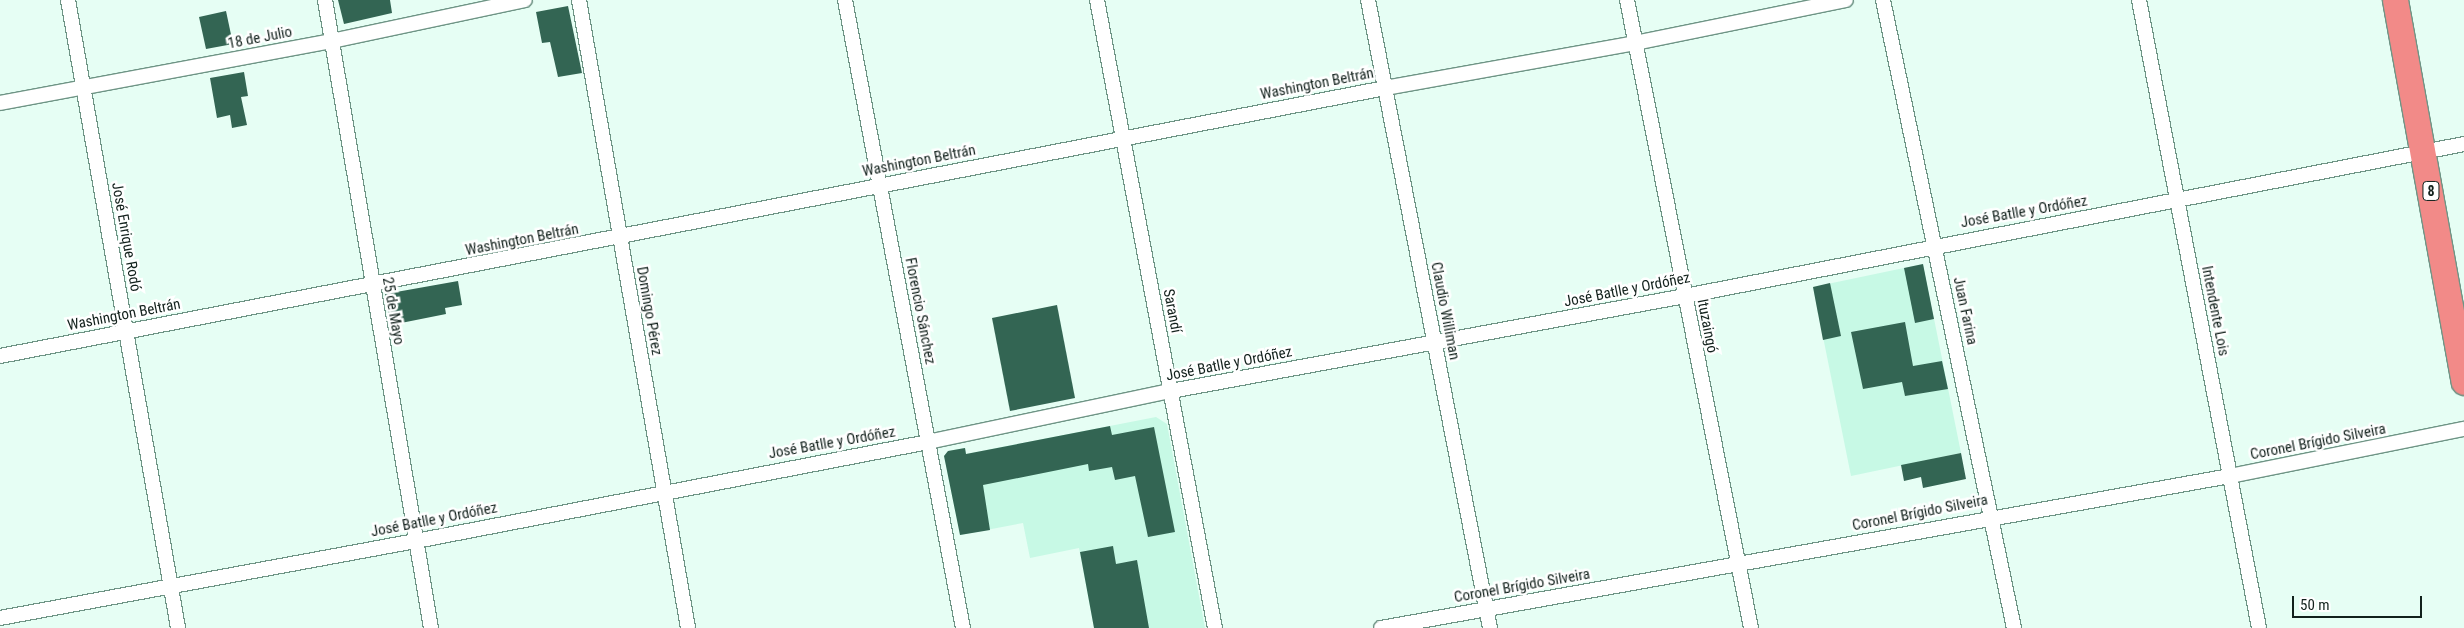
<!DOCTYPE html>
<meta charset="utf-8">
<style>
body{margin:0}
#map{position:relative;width:2464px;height:628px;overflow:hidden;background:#e6fef4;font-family:"Roboto Condensed",sans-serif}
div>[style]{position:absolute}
.built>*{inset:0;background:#c7f9e5}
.building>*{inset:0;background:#336553}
.roads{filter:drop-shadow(1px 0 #6e9485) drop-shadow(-1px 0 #6e9485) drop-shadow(0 1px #6e9485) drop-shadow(0 -1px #6e9485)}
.street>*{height:14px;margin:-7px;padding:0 7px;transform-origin:7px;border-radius:7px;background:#fff}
.highway>*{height:25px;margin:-12.5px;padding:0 12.5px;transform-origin:12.5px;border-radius:12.5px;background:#f28a88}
span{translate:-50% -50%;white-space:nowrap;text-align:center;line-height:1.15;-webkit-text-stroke:5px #fff;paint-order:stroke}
.shield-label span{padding:1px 4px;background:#fff;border:1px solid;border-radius:4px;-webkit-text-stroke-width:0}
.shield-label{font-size:14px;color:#12211c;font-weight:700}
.street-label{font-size:15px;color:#12211c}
.scale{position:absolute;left:2292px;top:596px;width:130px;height:22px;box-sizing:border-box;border:2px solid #12211c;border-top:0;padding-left:6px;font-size:15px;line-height:18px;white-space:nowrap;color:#12211c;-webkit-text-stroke:4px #fff;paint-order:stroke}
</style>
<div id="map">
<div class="built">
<i style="clip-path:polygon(1923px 264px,1961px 453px,1851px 476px,1813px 287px)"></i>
<i style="clip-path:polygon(1156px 417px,1167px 424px,1205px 628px,1094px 628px,1079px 548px,1030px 558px,1023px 523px,960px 535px,944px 456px,948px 451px,965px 448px,966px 454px)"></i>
</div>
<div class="building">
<i style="clip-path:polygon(338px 0,390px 0,392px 13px,344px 24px)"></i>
<i style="clip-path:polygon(568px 6px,582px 73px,558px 77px,550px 42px,542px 43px,536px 12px)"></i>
<i style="clip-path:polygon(226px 11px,233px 44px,206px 49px,199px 17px)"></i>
<i style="clip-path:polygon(244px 72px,248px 96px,241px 97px,247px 125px,232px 128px,230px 115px,217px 118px,210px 78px)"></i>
<i style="clip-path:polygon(1923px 264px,1934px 319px,1915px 323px,1904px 268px)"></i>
<i style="clip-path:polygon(458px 281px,462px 305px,445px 308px,446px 314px,391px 325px,385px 294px)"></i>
<i style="clip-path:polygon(1830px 283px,1841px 336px,1823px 340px,1813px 287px)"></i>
<i style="clip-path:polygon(1057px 305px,1075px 398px,1010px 411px,992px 318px)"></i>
<i style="clip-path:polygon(1905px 322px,1913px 366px,1942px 361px,1948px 389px,1905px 396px,1902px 382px,1863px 389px,1851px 332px)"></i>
<i style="clip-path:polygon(1110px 426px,1112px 435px,1154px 427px,1175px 532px,1148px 537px,1135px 476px,1115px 480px,1112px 467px,1089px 471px,1088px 464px,983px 485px,990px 530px,960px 535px,944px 456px,948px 451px,965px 448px,966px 454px)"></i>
<i style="clip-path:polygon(1961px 453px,1966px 479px,1923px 488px,1921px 477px,1904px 481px,1901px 465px)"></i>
<i style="clip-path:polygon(1113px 546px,1116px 564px,1137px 560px,1149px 628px,1094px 628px,1080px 552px)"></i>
</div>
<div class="roads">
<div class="street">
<i style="left:68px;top:0;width:638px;rotate:80.06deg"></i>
<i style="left:325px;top:0;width:637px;rotate:80.42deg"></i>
<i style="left:579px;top:0;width:637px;rotate:80.15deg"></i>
<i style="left:845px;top:0;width:639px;rotate:79.36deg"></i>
<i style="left:1097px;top:0;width:639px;rotate:79.36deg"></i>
<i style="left:1368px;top:0;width:640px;rotate:79.01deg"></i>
<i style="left:1627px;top:0;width:640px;rotate:78.83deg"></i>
<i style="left:1883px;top:0;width:642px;rotate:78.22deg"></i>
<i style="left:2139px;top:0;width:639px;rotate:79.18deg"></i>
<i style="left:0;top:103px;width:338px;rotate:-10.6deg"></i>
<i style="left:332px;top:41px;width:197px;rotate:-12deg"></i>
<i style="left:0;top:356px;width:1411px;rotate:-10.95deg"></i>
<i style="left:1385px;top:88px;width:254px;rotate:-10.2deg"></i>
<i style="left:1635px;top:43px;width:215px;rotate:-11.5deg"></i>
<i style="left:0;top:618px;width:423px;rotate:-10.5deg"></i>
<i style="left:416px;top:541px;width:521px;rotate:-10.94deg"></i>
<i style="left:928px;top:442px;width:248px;rotate:-11.9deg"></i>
<i style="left:1171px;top:391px;width:523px;rotate:-10.47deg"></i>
<i style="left:1685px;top:296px;width:794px;rotate:-11.04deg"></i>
<i style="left:1381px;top:628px;width:862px;rotate:-10.15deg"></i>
<i style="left:2230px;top:476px;width:239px;rotate:-11.4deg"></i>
</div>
<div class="highway">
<i style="left:2395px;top:0;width:388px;rotate:79.8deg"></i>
</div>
</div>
<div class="shield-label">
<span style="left:2431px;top:191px">8</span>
</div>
<div class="street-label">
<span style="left:260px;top:38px;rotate:-11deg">18 de Julio</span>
<span style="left:1317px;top:84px;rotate:-11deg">Washington Beltrán</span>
<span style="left:919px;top:161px;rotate:-11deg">Washington Beltrán</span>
<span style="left:2024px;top:212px;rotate:-10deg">José Batlle y Ordóñez</span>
<span style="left:126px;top:237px;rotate:80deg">José Enrique Rodó</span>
<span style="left:522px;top:240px;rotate:-11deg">Washington Beltrán</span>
<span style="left:1627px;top:290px;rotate:-11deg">José Batlle y Ordóñez</span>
<span style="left:393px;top:311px;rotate:80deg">25 de Mayo</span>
<span style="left:649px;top:311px;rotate:80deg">Domingo Pérez</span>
<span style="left:920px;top:311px;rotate:79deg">Florencio Sánchez</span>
<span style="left:1172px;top:311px;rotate:79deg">Sarandí</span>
<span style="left:1445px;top:311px;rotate:79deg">Claudio Williman</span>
<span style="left:1965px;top:311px;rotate:78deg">Juan Farina</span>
<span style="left:2215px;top:311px;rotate:79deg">Intendente Lois</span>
<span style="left:124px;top:315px;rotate:-11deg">Washington Beltrán</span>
<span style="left:1707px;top:326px;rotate:79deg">Ituzaingó</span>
<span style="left:1229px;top:364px;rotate:-11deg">José Batlle y Ordóñez</span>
<span style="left:2318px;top:442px;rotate:-11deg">Coronel Brígido Silveira</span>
<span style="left:832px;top:443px;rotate:-10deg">José Batlle y Ordóñez</span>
<span style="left:1920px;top:513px;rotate:-11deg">Coronel Brígido Silveira</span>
<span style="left:434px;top:520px;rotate:-11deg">José Batlle y Ordóñez</span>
<span style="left:1522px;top:586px;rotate:-10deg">Coronel Brígido Silveira</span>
</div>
<div class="scale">50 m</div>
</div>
